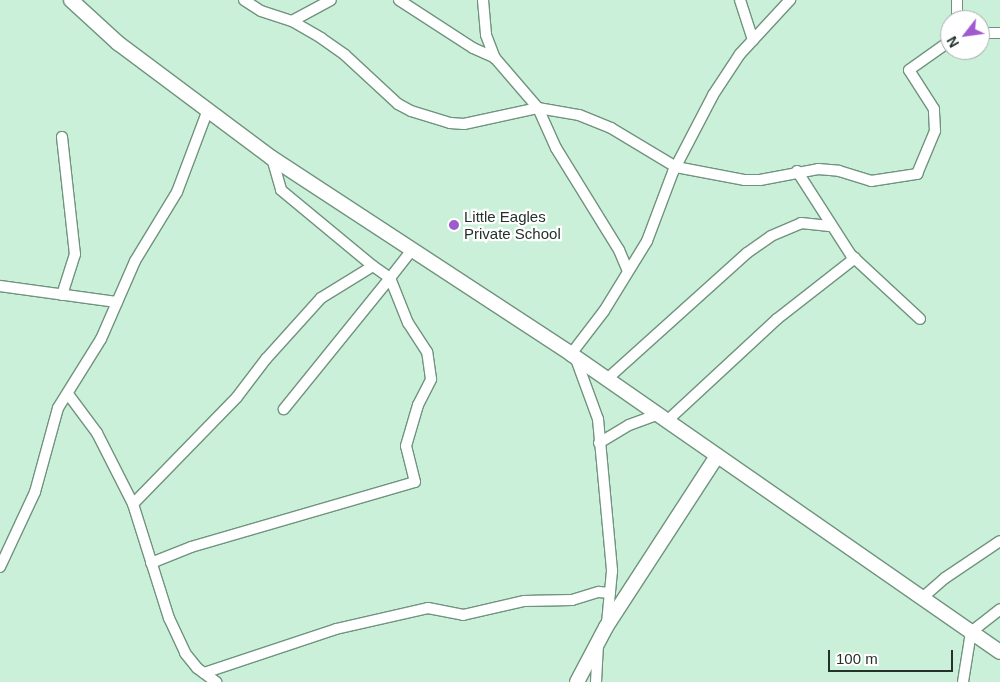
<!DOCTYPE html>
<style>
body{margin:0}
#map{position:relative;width:1000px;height:682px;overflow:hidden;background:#caf0d9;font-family:Arial,sans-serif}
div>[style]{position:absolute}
.roads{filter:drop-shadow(1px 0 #70937e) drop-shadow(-1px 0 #70937e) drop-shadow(0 1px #70937e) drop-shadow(0 -1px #70937e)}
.street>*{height:10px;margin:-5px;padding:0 5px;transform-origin:5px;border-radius:5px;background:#fff}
.secondary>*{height:14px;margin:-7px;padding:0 7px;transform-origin:7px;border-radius:7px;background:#fff}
.dots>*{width:14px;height:14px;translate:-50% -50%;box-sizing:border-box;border:2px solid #fff;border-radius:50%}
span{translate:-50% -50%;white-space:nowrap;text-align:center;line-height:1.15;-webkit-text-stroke:4.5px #fff;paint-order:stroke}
.poi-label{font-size:15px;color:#24322a}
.left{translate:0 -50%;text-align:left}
.north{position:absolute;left:940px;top:10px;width:50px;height:50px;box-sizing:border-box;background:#fff;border:1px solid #a7adaa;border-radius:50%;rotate:240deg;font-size:14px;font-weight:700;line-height:20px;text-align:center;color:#24322a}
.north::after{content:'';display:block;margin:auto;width:18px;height:22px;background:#9e5acf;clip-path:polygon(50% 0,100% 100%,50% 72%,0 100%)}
.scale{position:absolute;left:828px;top:650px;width:125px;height:22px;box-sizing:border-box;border:2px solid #24322a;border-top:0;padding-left:6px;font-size:15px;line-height:18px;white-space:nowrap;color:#24322a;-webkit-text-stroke:4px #fff;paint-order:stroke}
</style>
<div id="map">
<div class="roads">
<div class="street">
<i style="left:244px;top:0;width:20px;rotate:33deg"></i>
<i style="left:261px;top:11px;width:33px;rotate:18deg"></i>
<i style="left:292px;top:21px;width:34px;rotate:30deg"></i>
<i style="left:321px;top:38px;width:29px;rotate:35deg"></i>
<i style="left:345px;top:55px;width:72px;rotate:42.8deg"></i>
<i style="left:398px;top:104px;width:15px;rotate:28deg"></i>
<i style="left:411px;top:111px;width:41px;rotate:17.1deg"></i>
<i style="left:450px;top:123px;width:14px;rotate:4deg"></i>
<i style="left:464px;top:124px;width:76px;rotate:-12.2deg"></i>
<i style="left:538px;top:108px;width:42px;rotate:9.7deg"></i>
<i style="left:579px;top:115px;width:35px;rotate:22deg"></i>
<i style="left:611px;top:128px;width:76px;rotate:31deg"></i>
<i style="left:676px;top:167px;width:69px;rotate:10.8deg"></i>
<i style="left:744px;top:180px;width:16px"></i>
<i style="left:760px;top:180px;width:59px;rotate:-10.7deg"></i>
<i style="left:818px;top:169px;width:21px;rotate:5deg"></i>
<i style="left:839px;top:171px;width:34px;rotate:17deg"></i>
<i style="left:871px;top:181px;width:47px;rotate:-8.7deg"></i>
<i style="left:917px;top:174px;width:47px;rotate:-67.3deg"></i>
<i style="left:935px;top:131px;width:22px;rotate:-93deg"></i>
<i style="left:934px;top:109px;width:46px;rotate:-122.7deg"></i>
<i style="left:909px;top:70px;width:50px;rotate:-35.3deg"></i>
<i style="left:399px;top:0;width:88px;rotate:33deg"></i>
<i style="left:473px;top:48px;width:24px;rotate:24deg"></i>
<i style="left:483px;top:0;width:35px;rotate:85deg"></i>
<i style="left:486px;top:35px;width:25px;rotate:69deg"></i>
<i style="left:495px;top:58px;width:66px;rotate:49.3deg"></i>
<i style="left:538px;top:108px;width:44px;rotate:65.8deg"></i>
<i style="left:556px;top:148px;width:120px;rotate:58.3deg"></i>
<i style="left:619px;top:250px;width:23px;rotate:67deg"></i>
<i style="left:740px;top:0;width:42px;rotate:72deg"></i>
<i style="left:957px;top:20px;width:20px;rotate:-90deg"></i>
<i style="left:292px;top:21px;width:44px;rotate:-28.3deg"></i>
<i style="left:980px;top:33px;width:20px"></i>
<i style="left:62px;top:137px;width:118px;rotate:83.7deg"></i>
<i style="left:75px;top:254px;width:43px;rotate:107.6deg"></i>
<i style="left:272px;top:158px;width:33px;rotate:74deg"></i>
<i style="left:281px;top:190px;width:119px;rotate:39.6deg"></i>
<i style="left:797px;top:171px;width:100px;rotate:57.3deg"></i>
<i style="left:851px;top:255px;width:94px;rotate:42.8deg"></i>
<i style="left:0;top:286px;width:118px;rotate:7.8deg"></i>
<i style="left:571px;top:354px;width:54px;rotate:-52.5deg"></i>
<i style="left:604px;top:311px;width:82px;rotate:-58.4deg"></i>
<i style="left:647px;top:241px;width:74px;rotate:-69.4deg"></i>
<i style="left:673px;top:172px;width:87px;rotate:-62.5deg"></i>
<i style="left:713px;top:95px;width:49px;rotate:-56.6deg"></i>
<i style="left:740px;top:54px;width:74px;rotate:-47.2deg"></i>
<i style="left:576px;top:359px;width:64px;rotate:69.9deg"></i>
<i style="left:598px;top:419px;width:153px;rotate:84.7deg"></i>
<i style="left:612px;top:571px;width:52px;rotate:95.5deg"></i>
<i style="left:607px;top:379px;width:188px;rotate:-42deg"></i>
<i style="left:747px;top:253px;width:29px;rotate:-35deg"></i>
<i style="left:771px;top:236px;width:33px;rotate:-23deg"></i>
<i style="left:801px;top:223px;width:31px;rotate:6deg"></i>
<i style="left:68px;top:394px;width:49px;rotate:53.4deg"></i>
<i style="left:97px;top:433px;width:80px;rotate:63.1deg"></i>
<i style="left:133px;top:504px;width:120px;rotate:72.5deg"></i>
<i style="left:169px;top:618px;width:38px;rotate:65deg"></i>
<i style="left:185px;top:653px;width:19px;rotate:51deg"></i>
<i style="left:197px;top:668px;width:24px;rotate:36deg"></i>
<i style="left:668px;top:420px;width:149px;rotate:-42.8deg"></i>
<i style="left:777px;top:319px;width:99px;rotate:-38deg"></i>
<i style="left:599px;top:443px;width:35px;rotate:-31deg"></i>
<i style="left:629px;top:425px;width:32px;rotate:-20deg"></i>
<i style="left:133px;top:504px;width:149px;rotate:-45.8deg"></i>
<i style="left:237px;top:397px;width:48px;rotate:-52.7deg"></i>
<i style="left:266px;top:359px;width:82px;rotate:-48deg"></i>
<i style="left:321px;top:298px;width:61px;rotate:-31.6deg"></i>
<i style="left:373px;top:266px;width:21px;rotate:35deg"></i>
<i style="left:390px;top:278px;width:37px;rotate:-52deg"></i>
<i style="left:151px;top:563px;width:43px;rotate:-21.8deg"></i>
<i style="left:191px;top:547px;width:233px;rotate:-16.2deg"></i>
<i style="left:415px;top:482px;width:37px;rotate:-104deg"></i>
<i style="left:406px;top:446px;width:43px;rotate:-73.7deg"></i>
<i style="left:418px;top:405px;width:29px;rotate:-63deg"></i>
<i style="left:431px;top:379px;width:27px;rotate:-98deg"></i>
<i style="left:427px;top:352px;width:35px;rotate:-123deg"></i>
<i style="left:408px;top:323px;width:48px;rotate:-111.8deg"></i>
<i style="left:390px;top:278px;width:169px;rotate:129deg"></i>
<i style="left:0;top:567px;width:83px;rotate:-65deg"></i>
<i style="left:35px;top:492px;width:87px;rotate:-74.7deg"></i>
<i style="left:58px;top:408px;width:81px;rotate:-58.1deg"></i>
<i style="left:101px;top:339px;width:85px;rotate:-66.4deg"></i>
<i style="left:135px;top:261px;width:81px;rotate:-58.7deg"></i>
<i style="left:177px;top:192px;width:85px;rotate:-69.4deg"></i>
<i style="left:922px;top:598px;width:30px;rotate:-41deg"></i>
<i style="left:945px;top:578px;width:66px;rotate:-33.9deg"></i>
<i style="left:204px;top:673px;width:139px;rotate:-18.4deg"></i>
<i style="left:336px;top:629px;width:94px;rotate:-12.9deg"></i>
<i style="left:428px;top:608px;width:36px;rotate:11deg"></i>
<i style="left:463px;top:615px;width:63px;rotate:-12.9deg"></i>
<i style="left:524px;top:601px;width:48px;rotate:-1.2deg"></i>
<i style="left:572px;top:600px;width:28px;rotate:-17deg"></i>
<i style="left:599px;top:592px;width:11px;rotate:5deg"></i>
<i style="left:596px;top:682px;width:37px;rotate:-87deg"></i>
<i style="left:963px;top:682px;width:51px;rotate:-80.9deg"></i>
<i style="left:971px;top:632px;width:37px;rotate:-38deg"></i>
</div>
<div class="secondary">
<i style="left:71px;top:0;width:64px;rotate:42.5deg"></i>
<i style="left:118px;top:43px;width:192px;rotate:36.8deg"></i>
<i style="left:272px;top:158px;width:358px;rotate:33.2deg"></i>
<i style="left:571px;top:354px;width:522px;rotate:34.79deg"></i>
<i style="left:577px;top:682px;width:62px;rotate:-62.2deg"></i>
<i style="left:606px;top:627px;width:204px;rotate:-57deg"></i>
</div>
</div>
<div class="dots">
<i style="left:454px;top:225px;background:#9e5acf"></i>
</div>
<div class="poi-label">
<span class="left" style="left:464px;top:225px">Little Eagles<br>Private School</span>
</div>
<div class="north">N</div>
<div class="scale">100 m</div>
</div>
